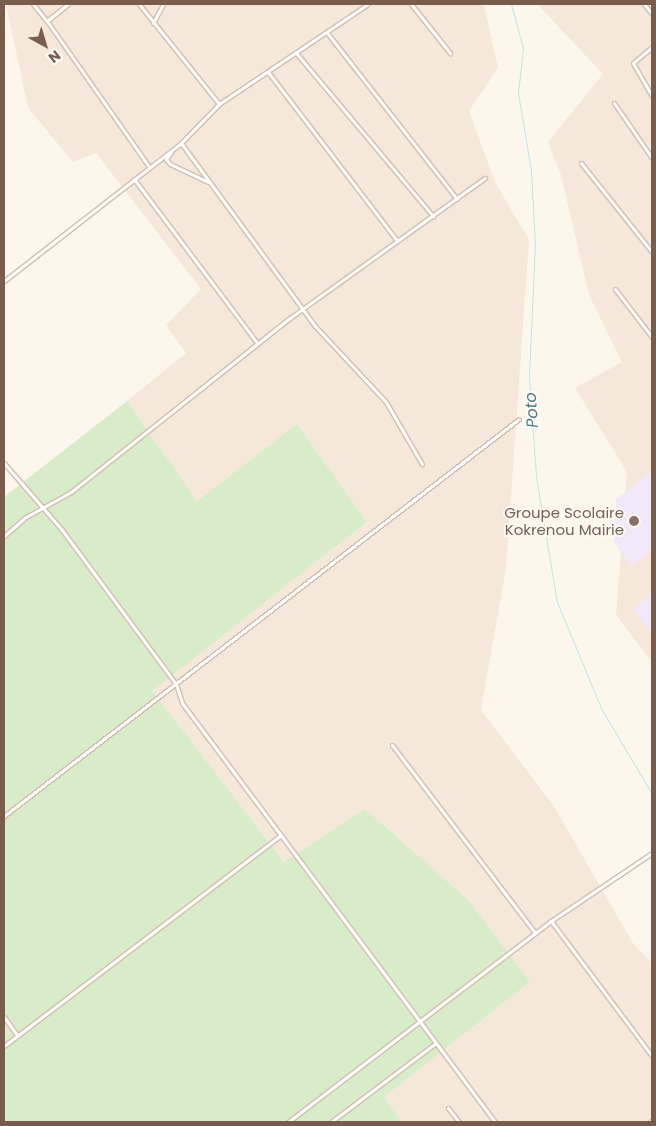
<!DOCTYPE html>
<style>
body{margin:0}
#map{position:relative;width:656px;height:1126px;overflow:hidden;background:#fdf6ec;font-family:Poppins,sans-serif}
div>[style]{position:absolute}
.residential>*{inset:0;background:#f5e8da}
.education>*{inset:0;background:#f3e8fa}
.green>*{inset:0;background:#d8ecc9}
.stream>*{height:1px;margin:-0.5px;padding:0 0.5px;transform-origin:0.5px;border-radius:0.5px;background:#bfe3e8}
.roads{filter:drop-shadow(1px 0 #d1beb0) drop-shadow(-1px 0 #d1beb0) drop-shadow(0 1px #d1beb0) drop-shadow(0 -1px #d1beb0)}
.street>*{height:3px;margin:-1.5px;padding:0 1.5px;transform-origin:1.5px;border-radius:1.5px;background:#fff}
.dots>*{width:14px;height:14px;translate:-50% -50%;box-sizing:border-box;border:2px solid #fffaf3;border-radius:50%}
span{translate:-50% -50%;white-space:nowrap;text-align:center;line-height:1.15;-webkit-text-stroke:4px #fffaf3;paint-order:stroke}
.education-label{font-size:15px;color:#785e54}
.right{translate:-100% -50%;text-align:right}
.water-label{font-size:16px;color:#437c86;font-style:italic}
.frame{position:absolute;inset:0;border:5px solid #7a5c4d;pointer-events:none}
.north{position:absolute;left:20px;top:20px;width:50px;height:50px;-webkit-text-stroke:4px #fffaf3;paint-order:stroke;rotate:141deg;font-size:14px;font-weight:700;line-height:20px;text-align:center;color:#7a5c4d}
.north::after{content:'';display:block;margin:auto;width:18px;height:22px;background:#7a5c4d;clip-path:polygon(50% 0,100% 100%,50% 72%,0 100%)}
</style>
<div id="map">
<div class="residential">
<i style="clip-path:polygon(6px 4px,484px 4px,498px 68px,469px 111px,495px 182px,529px 240px,506px 568px,481px 710px,553px 805px,633px 943px,652px 963px,652px 1122px,402px 1122px,384px 1097px,530px 982px,284px 862px,151px 691px,367px 522px,297px 424px,197px 501px,127px 401px,186px 353px,166px 325px,201px 289px,96px 153px,73px 162px,28px 108px)"></i>
<i style="clip-path:polygon(537px 4px,652px 4px,652px 662px,616px 615px,627px 472px,575px 388px,622px 362px,589px 295px,561px 175px,548px 142px,603px 74px)"></i>
</div>
<div class="education">
<i style="clip-path:polygon(652px 471px,652px 550px,632px 566px,614px 543px,616px 499px)"></i>
<i style="clip-path:polygon(652px 594px,652px 634px,633px 609px)"></i>
</div>
<div class="green">
<i style="clip-path:polygon(127px 401px,197px 501px,297px 424px,367px 522px,152px 691px,284px 862px,365px 809px,468px 900px,530px 982px,384px 1097px,402px 1122px,4px 1122px,4px 497px)"></i>
</div>
<div class="stream">
<i style="left:511px;top:4px;width:46px;rotate:74.7deg"></i>
<i style="left:523px;top:48px;width:45px;rotate:96.3deg"></i>
<i style="left:518px;top:93px;width:79px;rotate:80.5deg"></i>
<i style="left:531px;top:171px;width:73px;rotate:86.9deg"></i>
<i style="left:535px;top:244px;width:132px;rotate:92.6deg"></i>
<i style="left:529px;top:376px;width:101px;rotate:86deg"></i>
<i style="left:536px;top:477px;width:127px;rotate:80.5deg"></i>
<i style="left:557px;top:602px;width:117px;rotate:67.4deg"></i>
<i style="left:602px;top:710px;width:98px;rotate:59.2deg"></i>
</div>
<div class="roads">
<div class="street">
<i style="left:33px;top:4px;width:22px;rotate:51deg"></i>
<i style="left:47px;top:21px;width:27px;rotate:-39deg"></i>
<i style="left:139px;top:4px;width:128px;rotate:51.3deg"></i>
<i style="left:411px;top:4px;width:63px;rotate:51.5deg"></i>
<i style="left:644px;top:4px;width:13px;rotate:51deg"></i>
<i style="left:47px;top:21px;width:176px;rotate:55deg"></i>
<i style="left:153px;top:23px;width:21px;rotate:-62deg"></i>
<i style="left:328px;top:34px;width:209px;rotate:52deg"></i>
<i style="left:652px;top:47px;width:25px;rotate:140deg"></i>
<i style="left:633px;top:63px;width:38px;rotate:60deg"></i>
<i style="left:297px;top:54px;width:212px;rotate:50deg"></i>
<i style="left:268px;top:72px;width:213px;rotate:52.6deg"></i>
<i style="left:614px;top:103px;width:67px;rotate:55.4deg"></i>
<i style="left:181px;top:143px;width:227px;rotate:53.8deg"></i>
<i style="left:315px;top:326px;width:104px;rotate:46.9deg"></i>
<i style="left:386px;top:402px;width:72px;rotate:59.9deg"></i>
<i style="left:171px;top:152px;width:9px;rotate:126deg"></i>
<i style="left:166px;top:159px;width:6px;rotate:51deg"></i>
<i style="left:170px;top:164px;width:42px;rotate:25.3deg"></i>
<i style="left:581px;top:163px;width:114px;rotate:51.4deg"></i>
<i style="left:134px;top:179px;width:205px;rotate:53.1deg"></i>
<i style="left:4px;top:281px;width:224px;rotate:-37.9deg"></i>
<i style="left:181px;top:143px;width:54px;rotate:-45.7deg"></i>
<i style="left:219px;top:104px;width:179px;rotate:-33.9deg"></i>
<i style="left:615px;top:289px;width:61px;rotate:52.4deg"></i>
<i style="left:4px;top:463px;width:89px;rotate:49.1deg"></i>
<i style="left:62px;top:530px;width:192px;rotate:53.5deg"></i>
<i style="left:176px;top:684px;width:20px;rotate:72deg"></i>
<i style="left:182px;top:703px;width:523px;rotate:53.24deg"></i>
<i style="left:4px;top:536px;width:29px;rotate:-41deg"></i>
<i style="left:26px;top:517px;width:51px;rotate:-29.1deg"></i>
<i style="left:71px;top:492px;width:280px;rotate:-38.5deg"></i>
<i style="left:290px;top:318px;width:240px;rotate:-35.7deg"></i>
<i style="left:392px;top:745px;width:236px;rotate:52.7deg"></i>
<i style="left:4px;top:816px;width:650px;rotate:-37.63deg"></i>
<i style="left:551px;top:921px;width:169px;rotate:53.2deg"></i>
<i style="left:4px;top:1017px;width:22px;rotate:54deg"></i>
<i style="left:4px;top:1046px;width:347px;rotate:-37.3deg"></i>
<i style="left:448px;top:1108px;width:18px;rotate:52deg"></i>
<i style="left:288px;top:1122px;width:331px;rotate:-37.4deg"></i>
<i style="left:551px;top:921px;width:122px;rotate:-34deg"></i>
<i style="left:331px;top:1122px;width:131px;rotate:-37deg"></i>
<i style="left:650px;top:1122px;width:3px;rotate:-45deg"></i>
</div>
</div>
<div class="dots">
<i style="left:634px;top:521px;background:#8d6e63"></i>
</div>
<div class="education-label">
<span class="right" style="left:624px;top:521px">Groupe Scolaire<br>Kokrenou Mairie</span>
</div>
<div class="water-label">
<span style="left:532px;top:410px;rotate:-94deg">Poto</span>
</div>
<div class="frame"></div>
<div class="north">N</div>
</div>
